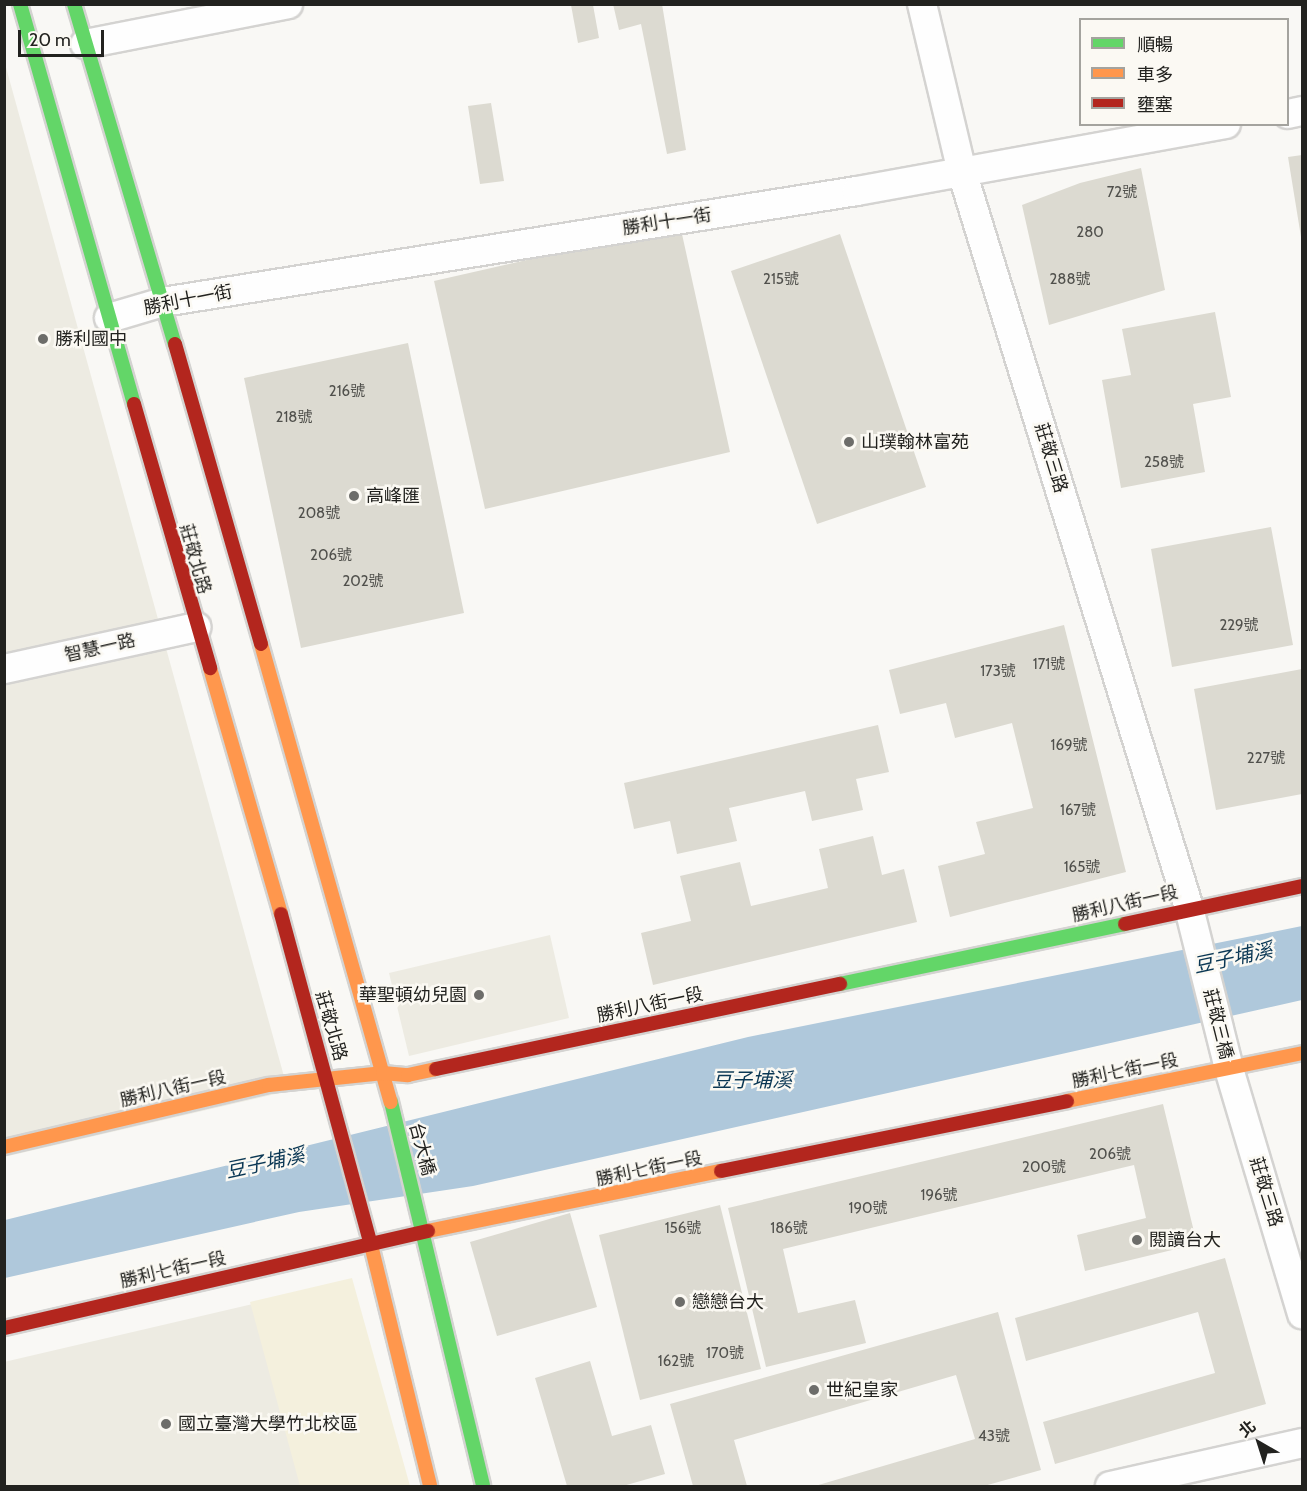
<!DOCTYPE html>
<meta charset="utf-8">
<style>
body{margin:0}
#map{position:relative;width:1307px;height:1491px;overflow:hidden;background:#f9f8f5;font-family:Cabin,"Noto Sans TC",sans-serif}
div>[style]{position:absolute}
.built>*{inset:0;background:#edebe2}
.green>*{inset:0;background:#f4f0dd}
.water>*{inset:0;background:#afc8db}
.building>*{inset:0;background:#dcdad1}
.roads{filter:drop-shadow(2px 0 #d4d3d1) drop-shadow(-2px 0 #d4d3d1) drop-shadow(0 2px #d4d3d1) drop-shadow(0 -2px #d4d3d1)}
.street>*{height:28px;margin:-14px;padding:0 14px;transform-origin:14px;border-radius:14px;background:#fefefe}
.fast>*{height:14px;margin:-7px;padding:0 7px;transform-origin:7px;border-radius:7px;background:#63d668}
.slow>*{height:14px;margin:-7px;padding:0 7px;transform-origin:7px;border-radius:7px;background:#ff974d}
.jam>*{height:14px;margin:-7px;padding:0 7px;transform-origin:7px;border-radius:7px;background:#b3261e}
.dots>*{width:16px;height:16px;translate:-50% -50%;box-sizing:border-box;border:3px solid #fbf9f3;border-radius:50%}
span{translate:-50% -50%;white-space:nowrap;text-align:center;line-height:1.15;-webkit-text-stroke:5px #fbf9f3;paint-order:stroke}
.number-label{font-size:15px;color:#50504c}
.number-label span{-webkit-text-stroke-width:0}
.street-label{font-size:18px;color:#22221f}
.poi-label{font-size:18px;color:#22221f}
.left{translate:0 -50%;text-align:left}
.right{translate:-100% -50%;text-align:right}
.water-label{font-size:20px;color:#0a3754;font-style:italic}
.frame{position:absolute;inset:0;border:6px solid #22221f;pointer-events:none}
.legend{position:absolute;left:1079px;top:18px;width:210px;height:108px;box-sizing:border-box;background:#fbf9f3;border:2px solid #a4a39e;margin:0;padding:8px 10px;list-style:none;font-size:18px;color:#22221f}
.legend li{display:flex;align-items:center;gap:12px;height:30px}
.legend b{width:30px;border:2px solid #a4a39e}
.north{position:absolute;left:1229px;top:1413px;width:60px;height:60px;-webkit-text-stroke:4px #fbf9f3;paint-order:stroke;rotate:321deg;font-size:16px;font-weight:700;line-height:24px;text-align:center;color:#22221f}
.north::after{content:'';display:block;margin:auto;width:21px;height:27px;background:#22221f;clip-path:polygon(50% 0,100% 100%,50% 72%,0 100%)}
.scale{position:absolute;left:18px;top:30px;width:86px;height:27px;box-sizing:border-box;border:3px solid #22221f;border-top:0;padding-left:8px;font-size:18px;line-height:21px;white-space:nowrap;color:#22221f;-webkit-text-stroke:4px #fbf9f3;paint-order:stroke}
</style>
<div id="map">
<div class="built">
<i style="clip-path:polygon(4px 60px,288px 1091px,4px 1157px)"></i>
<i style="clip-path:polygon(550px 935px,569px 1018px,409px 1056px,389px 973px)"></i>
<i style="clip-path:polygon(291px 1295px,344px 1486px,5px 1486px,4px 1362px)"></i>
</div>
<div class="green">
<i style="clip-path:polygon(352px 1278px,410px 1486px,300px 1486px,250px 1302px)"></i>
</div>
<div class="water">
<i style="clip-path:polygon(1302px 926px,1302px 1000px,473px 1186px,299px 1212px,5px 1278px,5px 1220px,748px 1037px)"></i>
</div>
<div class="building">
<i style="clip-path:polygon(613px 4px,662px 4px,686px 150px,667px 154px,641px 24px,619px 30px)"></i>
<i style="clip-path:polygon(571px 5px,593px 5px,599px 38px,578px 43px)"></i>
<i style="clip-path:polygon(491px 103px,504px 181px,480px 184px,468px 106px)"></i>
<i style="clip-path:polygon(1302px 155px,1302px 237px,1301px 237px,1288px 157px)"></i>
<i style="clip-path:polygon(1141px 168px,1165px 290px,1049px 325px,1022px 205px,1080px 183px)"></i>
<i style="clip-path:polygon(680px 225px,730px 452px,485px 509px,434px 281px)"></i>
<i style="clip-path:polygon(840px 234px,926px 487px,817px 524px,731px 271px)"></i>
<i style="clip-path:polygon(1215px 312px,1231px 397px,1193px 404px,1205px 472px,1121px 488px,1102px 380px,1131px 375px,1122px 329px)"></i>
<i style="clip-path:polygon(408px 343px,464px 613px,301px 648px,244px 378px)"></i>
<i style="clip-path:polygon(1271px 527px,1293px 645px,1172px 667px,1151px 549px)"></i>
<i style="clip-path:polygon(1064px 625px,1126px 872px,950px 917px,938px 866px,985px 854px,976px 822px,1033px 808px,1012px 723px,955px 738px,946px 703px,900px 714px,889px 670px)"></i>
<i style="clip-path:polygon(1302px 669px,1302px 794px,1216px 810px,1194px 689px)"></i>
<i style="clip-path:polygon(878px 725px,889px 772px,856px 779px,863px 810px,812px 821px,805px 791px,729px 808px,737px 841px,677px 854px,670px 821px,634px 829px,624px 783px)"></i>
<i style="clip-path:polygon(873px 836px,882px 875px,904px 869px,917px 922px,653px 985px,641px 933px,691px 921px,680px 876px,740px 862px,751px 906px,828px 888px,819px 849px)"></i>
<i style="clip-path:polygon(1163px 1104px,1197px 1244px,1085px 1271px,1077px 1235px,1146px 1218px,1134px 1165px,783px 1249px,798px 1313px,855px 1300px,866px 1343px,766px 1367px,728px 1208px)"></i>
<i style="clip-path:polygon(720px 1205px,761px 1369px,640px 1400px,599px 1235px)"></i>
<i style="clip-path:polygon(570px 1213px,597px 1307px,497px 1336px,470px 1242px)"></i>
<i style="clip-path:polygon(1225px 1258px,1266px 1404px,1055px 1464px,1043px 1422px,1215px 1373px,1198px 1312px,1026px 1361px,1015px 1318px)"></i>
<i style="clip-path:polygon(998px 1312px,1041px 1470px,984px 1486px,815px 1486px,975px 1439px,956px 1375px,734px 1440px,747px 1486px,693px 1486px,670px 1404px)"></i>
<i style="clip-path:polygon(590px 1361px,612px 1436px,651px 1425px,665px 1474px,623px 1486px,567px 1486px,535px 1378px)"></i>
</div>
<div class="roads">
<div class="street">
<i style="left:922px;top:4px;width:173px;rotate:76.6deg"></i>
<i style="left:962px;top:172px;width:770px;rotate:72.86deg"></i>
<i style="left:1189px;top:908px;width:166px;rotate:76deg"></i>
<i style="left:1229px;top:1069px;width:256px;rotate:73.4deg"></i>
<i style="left:85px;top:44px;width:207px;rotate:-11.1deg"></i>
<i style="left:1288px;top:114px;width:14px;rotate:-12deg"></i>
<i style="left:109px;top:318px;width:56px;rotate:-16.5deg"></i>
<i style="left:163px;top:302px;width:703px;rotate:-9.09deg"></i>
<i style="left:857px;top:191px;width:375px;rotate:-10.3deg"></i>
<i style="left:4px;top:669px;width:197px;rotate:-12.3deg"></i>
<i style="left:1110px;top:1486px;width:197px;rotate:-12.6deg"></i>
</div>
<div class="fast">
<i style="left:20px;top:4px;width:416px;rotate:74.1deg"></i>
<i style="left:74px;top:4px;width:355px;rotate:73.5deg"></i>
<i style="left:840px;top:984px;width:291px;rotate:-11.9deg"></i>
<i style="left:391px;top:1102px;width:395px;rotate:76.5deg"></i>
</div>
<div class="slow">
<i style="left:261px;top:644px;width:476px;rotate:74.2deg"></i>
<i style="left:210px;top:668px;width:256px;rotate:73.9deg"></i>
<i style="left:1067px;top:1101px;width:240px;rotate:-11.5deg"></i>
<i style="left:4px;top:1147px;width:272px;rotate:-13.2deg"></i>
<i style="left:269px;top:1085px;width:115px;rotate:-6deg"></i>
<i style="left:383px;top:1073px;width:25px;rotate:5deg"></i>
<i style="left:408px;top:1075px;width:29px;rotate:-12deg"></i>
<i style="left:428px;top:1231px;width:299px;rotate:-11.6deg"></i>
<i style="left:370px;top:1241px;width:252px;rotate:76.2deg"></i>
</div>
<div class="jam">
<i style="left:175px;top:344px;width:312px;rotate:74deg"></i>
<i style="left:134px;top:404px;width:275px;rotate:73.9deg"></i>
<i style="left:281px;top:914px;width:339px;rotate:74.8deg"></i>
<i style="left:1125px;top:924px;width:181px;rotate:-12.1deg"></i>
<i style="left:436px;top:1069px;width:413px;rotate:-11.9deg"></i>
<i style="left:721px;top:1171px;width:353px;rotate:-11.4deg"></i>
<i style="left:4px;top:1328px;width:435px;rotate:-12.9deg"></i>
</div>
</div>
<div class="dots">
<i style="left:43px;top:339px;background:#6d6d6a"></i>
<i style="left:849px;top:442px;background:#6d6d6a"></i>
<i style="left:354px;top:496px;background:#6d6d6a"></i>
<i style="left:479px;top:995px;background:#6d6d6a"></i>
<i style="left:1137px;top:1240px;background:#6d6d6a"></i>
<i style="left:680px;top:1302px;background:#6d6d6a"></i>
<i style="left:814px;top:1390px;background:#6d6d6a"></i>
<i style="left:166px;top:1424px;background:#6d6d6a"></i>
</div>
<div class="number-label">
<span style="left:1122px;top:193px">72號</span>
<span style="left:1090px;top:233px">280</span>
<span style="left:781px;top:280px">215號</span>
<span style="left:1070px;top:280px">288號</span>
<span style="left:347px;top:392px">216號</span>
<span style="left:294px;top:418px">218號</span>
<span style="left:1164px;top:463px">258號</span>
<span style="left:319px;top:514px">208號</span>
<span style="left:331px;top:556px">206號</span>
<span style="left:363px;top:582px">202號</span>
<span style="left:1239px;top:626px">229號</span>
<span style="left:1049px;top:665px">171號</span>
<span style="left:998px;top:672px">173號</span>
<span style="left:1069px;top:746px">169號</span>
<span style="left:1266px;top:759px">227號</span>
<span style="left:1078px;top:811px">167號</span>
<span style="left:1082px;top:868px">165號</span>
<span style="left:1110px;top:1155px">206號</span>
<span style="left:1044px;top:1168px">200號</span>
<span style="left:939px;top:1196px">196號</span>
<span style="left:868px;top:1209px">190號</span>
<span style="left:683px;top:1229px">156號</span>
<span style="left:789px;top:1229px">186號</span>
<span style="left:725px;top:1354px">170號</span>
<span style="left:676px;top:1362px">162號</span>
<span style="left:994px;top:1437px">43號</span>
</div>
<div class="street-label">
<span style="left:667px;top:222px;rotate:-9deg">勝利十一街</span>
<span style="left:188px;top:300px;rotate:-11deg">勝利十一街</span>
<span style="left:1051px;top:458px;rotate:73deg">莊敬三路</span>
<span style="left:195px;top:559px;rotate:74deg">莊敬北路</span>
<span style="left:100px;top:648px;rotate:-13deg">智慧一路</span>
<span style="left:1125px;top:904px;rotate:-13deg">勝利八街一段</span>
<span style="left:650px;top:1005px;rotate:-12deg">勝利八街一段</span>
<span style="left:1218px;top:1024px;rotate:76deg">莊敬三橋</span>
<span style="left:331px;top:1026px;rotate:74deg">莊敬北路</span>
<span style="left:1125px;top:1071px;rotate:-12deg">勝利七街一段</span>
<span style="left:173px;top:1089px;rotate:-13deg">勝利八街一段</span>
<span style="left:422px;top:1149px;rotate:75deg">台大橋</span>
<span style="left:649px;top:1169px;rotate:-12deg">勝利七街一段</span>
<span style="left:1266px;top:1192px;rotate:73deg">莊敬三路</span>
<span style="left:173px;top:1270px;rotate:-13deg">勝利七街一段</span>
</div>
<div class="poi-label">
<span class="left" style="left:55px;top:339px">勝利國中</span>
<span class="left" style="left:861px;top:442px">山璞翰林富苑</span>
<span class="left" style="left:366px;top:496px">高峰匯</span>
<span class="right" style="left:467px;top:995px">華聖頓幼兒園</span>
<span class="left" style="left:1149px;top:1240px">閱讀台大</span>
<span class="left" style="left:692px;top:1302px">戀戀台大</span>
<span class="left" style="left:826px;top:1390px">世紀皇家</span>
<span class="left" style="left:178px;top:1424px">國立臺灣大學竹北校區</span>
</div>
<div class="water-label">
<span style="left:1233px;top:958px;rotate:-12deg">豆子埔溪</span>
<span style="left:752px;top:1080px">豆子埔溪</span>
<span style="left:265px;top:1163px;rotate:-12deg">豆子埔溪</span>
</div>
<div class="frame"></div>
<ul class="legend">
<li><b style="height:8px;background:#63d668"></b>順暢</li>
<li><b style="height:8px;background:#ff974d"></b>車多</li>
<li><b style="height:8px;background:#b3261e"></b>壅塞</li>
</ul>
<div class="north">北</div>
<div class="scale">20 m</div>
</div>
